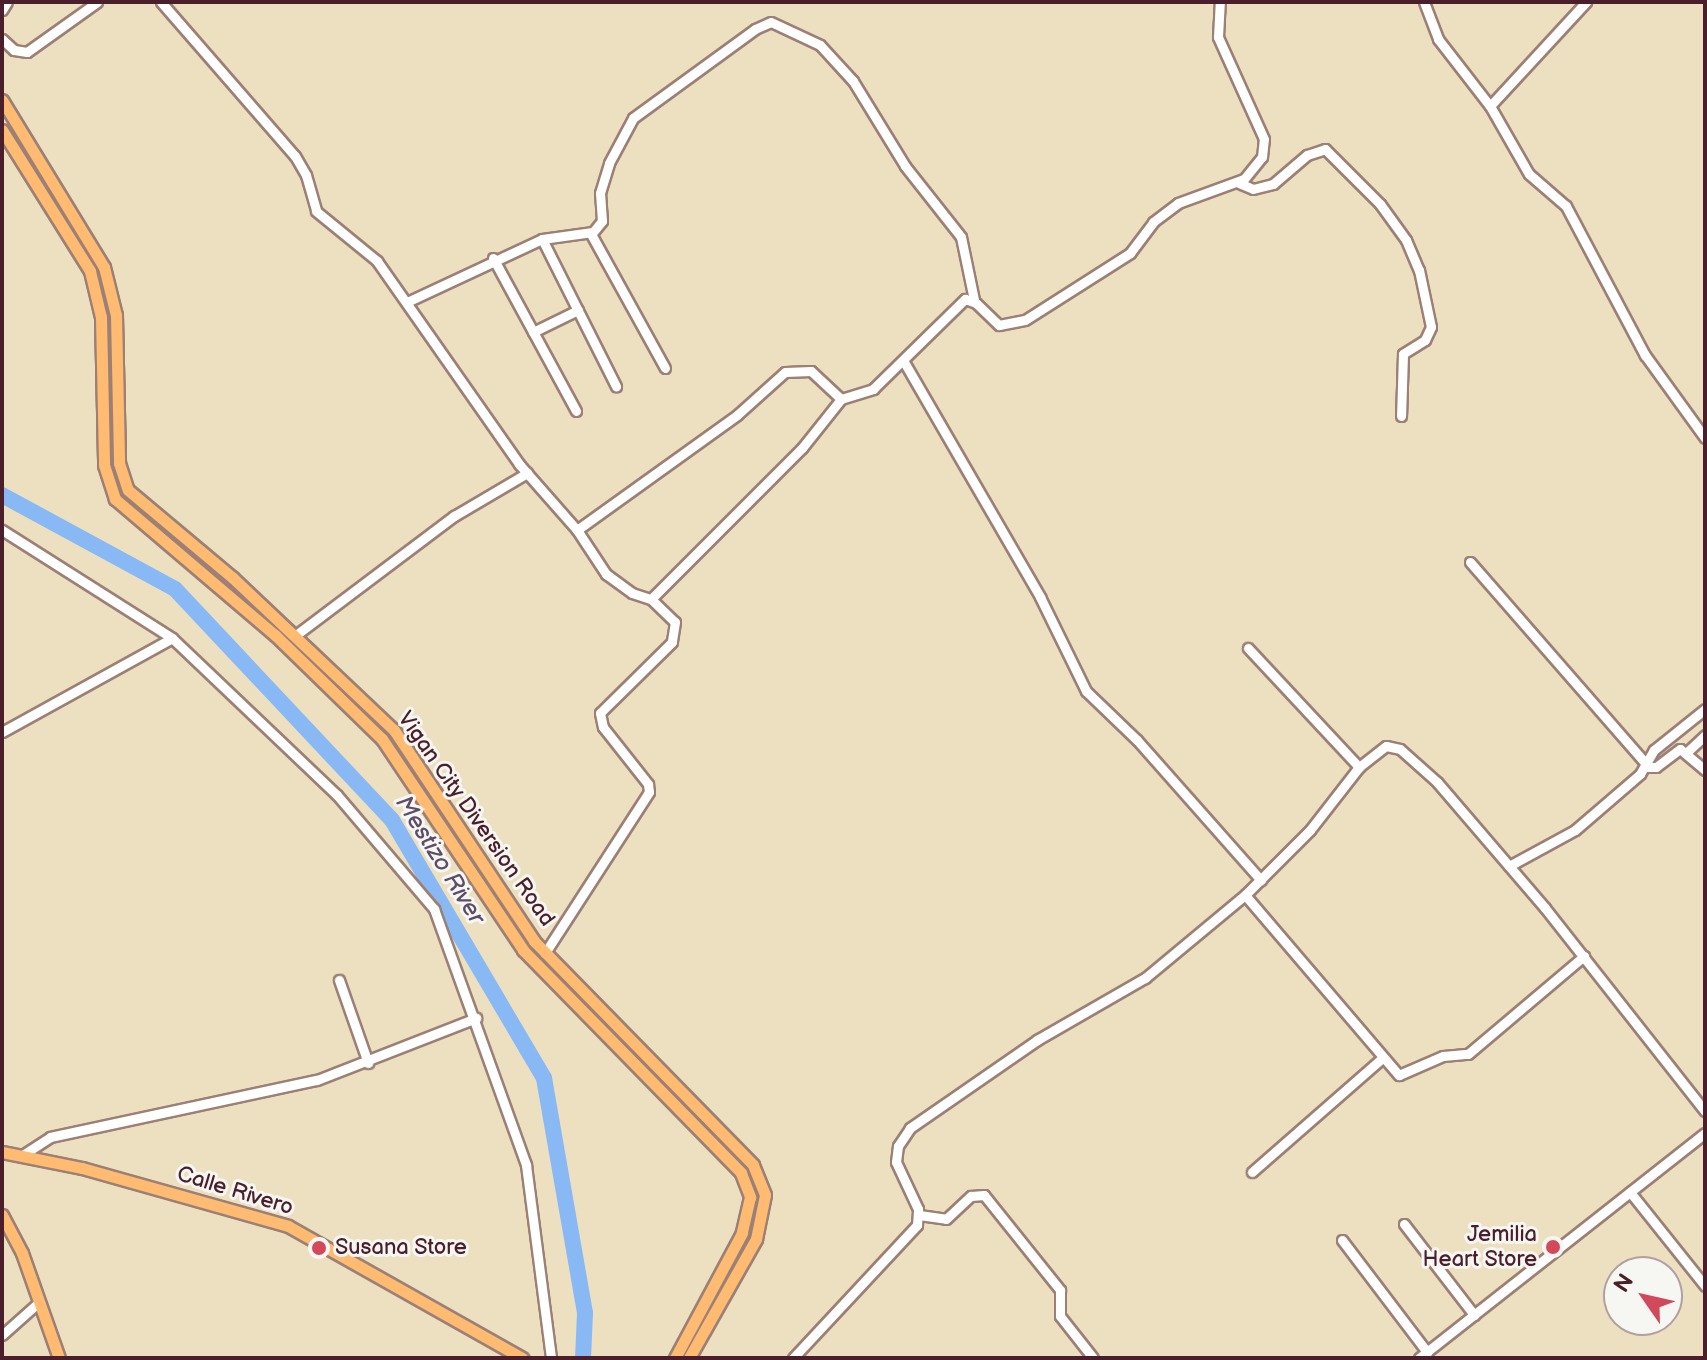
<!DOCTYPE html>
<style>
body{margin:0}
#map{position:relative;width:1707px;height:1360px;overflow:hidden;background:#ede0c0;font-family:"Balsamiq Sans",sans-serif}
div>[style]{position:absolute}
.river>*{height:16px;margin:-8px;padding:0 8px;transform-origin:8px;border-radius:8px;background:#89b9f5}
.roads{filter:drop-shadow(2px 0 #9c8076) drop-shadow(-2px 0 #9c8076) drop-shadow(0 2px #9c8076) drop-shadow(0 -2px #9c8076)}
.minor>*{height:9px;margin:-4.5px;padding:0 4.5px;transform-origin:4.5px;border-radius:4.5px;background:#fff}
.major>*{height:11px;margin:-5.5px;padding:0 5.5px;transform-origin:5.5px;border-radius:5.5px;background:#febb71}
.dots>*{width:22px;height:22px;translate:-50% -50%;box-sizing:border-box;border:4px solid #f6f6f2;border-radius:50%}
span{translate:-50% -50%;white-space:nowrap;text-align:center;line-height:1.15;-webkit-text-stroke:6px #f6f6f2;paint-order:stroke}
.street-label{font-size:22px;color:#4a1f2b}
.poi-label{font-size:22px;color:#4a1f2b}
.right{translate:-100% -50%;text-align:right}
.left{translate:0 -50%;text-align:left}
.water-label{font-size:24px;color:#5d4d68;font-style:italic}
.frame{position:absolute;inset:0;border:4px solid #4a1f2b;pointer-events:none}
.north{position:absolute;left:1603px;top:1256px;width:80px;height:80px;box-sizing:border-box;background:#f6f6f2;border:2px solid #b1a0a2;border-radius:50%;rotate:304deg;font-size:22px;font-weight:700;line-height:32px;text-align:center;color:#4a1f2b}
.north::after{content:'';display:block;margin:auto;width:28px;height:36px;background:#d1495b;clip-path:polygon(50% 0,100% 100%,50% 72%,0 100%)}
</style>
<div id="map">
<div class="river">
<i style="left:2px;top:495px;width:197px;rotate:28.5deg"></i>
<i style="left:175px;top:589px;width:317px;rotate:46.8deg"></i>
<i style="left:392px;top:820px;width:299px;rotate:59.5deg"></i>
<i style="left:544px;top:1078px;width:239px;rotate:80.1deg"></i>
<i style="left:585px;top:1313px;width:45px;rotate:92.5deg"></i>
</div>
<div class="roads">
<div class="minor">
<i style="left:161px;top:2px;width:204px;rotate:49deg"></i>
<i style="left:295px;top:156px;width:22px;rotate:60deg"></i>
<i style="left:306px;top:175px;width:37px;rotate:74deg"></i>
<i style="left:316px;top:211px;width:79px;rotate:39.3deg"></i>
<i style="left:377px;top:261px;width:248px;rotate:55deg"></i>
<i style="left:519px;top:464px;width:88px;rotate:48.7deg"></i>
<i style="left:577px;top:530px;width:53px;rotate:56.6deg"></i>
<i style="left:606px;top:574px;width:32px;rotate:36deg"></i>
<i style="left:632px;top:593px;width:20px;rotate:18deg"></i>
<i style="left:651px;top:599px;width:33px;rotate:44deg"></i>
<i style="left:675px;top:622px;width:20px;rotate:99deg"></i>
<i style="left:672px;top:642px;width:101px;rotate:135.4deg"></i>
<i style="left:600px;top:713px;width:14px;rotate:78deg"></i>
<i style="left:603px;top:727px;width:73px;rotate:51.7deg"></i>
<i style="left:648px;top:784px;width:8px;rotate:83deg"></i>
<i style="left:649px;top:792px;width:192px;rotate:122.9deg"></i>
<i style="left:1424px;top:2px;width:40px;rotate:69deg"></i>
<i style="left:1438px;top:39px;width:85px;rotate:52.2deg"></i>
<i style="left:1490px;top:106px;width:78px;rotate:60.2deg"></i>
<i style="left:1529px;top:174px;width:49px;rotate:40.9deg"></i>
<i style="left:1566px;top:206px;width:169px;rotate:62.1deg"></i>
<i style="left:1645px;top:355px;width:102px;rotate:54.1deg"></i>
<i style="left:2px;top:10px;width:9px;rotate:-58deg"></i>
<i style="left:2px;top:39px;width:16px;rotate:43deg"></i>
<i style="left:14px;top:50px;width:13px;rotate:9deg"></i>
<i style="left:27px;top:52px;width:86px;rotate:-35.5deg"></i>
<i style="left:1490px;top:106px;width:142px;rotate:-47.3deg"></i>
<i style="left:1239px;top:183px;width:15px;rotate:23deg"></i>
<i style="left:1253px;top:189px;width:21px;rotate:-14deg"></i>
<i style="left:1273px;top:184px;width:45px;rotate:-40.5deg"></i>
<i style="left:1307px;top:155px;width:19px;rotate:-18deg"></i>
<i style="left:1325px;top:149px;width:78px;rotate:45deg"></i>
<i style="left:1380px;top:204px;width:44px;rotate:54.2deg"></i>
<i style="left:1406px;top:240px;width:33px;rotate:67deg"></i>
<i style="left:1419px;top:270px;width:58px;rotate:78.1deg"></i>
<i style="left:1431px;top:327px;width:14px;rotate:115deg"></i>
<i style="left:1425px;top:340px;width:26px;rotate:148deg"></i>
<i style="left:1403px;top:354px;width:62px;rotate:91.8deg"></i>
<i style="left:591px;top:234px;width:153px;rotate:61.1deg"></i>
<i style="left:542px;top:239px;width:165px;rotate:63.3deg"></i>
<i style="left:493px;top:258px;width:174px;rotate:61.5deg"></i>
<i style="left:407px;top:302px;width:149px;rotate:-25deg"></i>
<i style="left:542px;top:239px;width:51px;rotate:-7.8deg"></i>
<i style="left:593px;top:232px;width:14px;rotate:-51deg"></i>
<i style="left:602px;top:221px;width:28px;rotate:-94deg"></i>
<i style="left:600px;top:193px;width:31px;rotate:-73deg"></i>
<i style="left:609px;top:163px;width:51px;rotate:-61.9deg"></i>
<i style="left:633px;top:118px;width:151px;rotate:-36.1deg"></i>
<i style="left:755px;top:29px;width:17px;rotate:-24deg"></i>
<i style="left:771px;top:22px;width:54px;rotate:25.1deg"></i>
<i style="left:820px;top:45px;width:49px;rotate:47.5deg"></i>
<i style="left:853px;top:81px;width:100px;rotate:58.5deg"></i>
<i style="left:905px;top:166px;width:90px;rotate:51.7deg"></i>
<i style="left:961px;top:237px;width:64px;rotate:78.3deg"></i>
<i style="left:533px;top:332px;width:50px;rotate:-26.1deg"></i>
<i style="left:904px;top:362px;width:272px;rotate:59.9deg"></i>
<i style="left:1040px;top:597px;width:105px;rotate:63.9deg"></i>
<i style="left:1086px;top:691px;width:71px;rotate:43.9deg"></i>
<i style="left:1137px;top:740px;width:187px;rotate:48.5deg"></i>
<i style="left:2px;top:530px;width:201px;rotate:32.4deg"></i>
<i style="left:172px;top:638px;width:228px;rotate:43.6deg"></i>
<i style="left:337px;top:795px;width:150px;rotate:49.6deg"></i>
<i style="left:434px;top:909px;width:272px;rotate:70.2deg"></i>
<i style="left:526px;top:1165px;width:195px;rotate:82.6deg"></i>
<i style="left:577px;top:530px;width:197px;rotate:-35.7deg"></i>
<i style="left:737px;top:415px;width:64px;rotate:-41.9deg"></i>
<i style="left:785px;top:372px;width:26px;rotate:-2deg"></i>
<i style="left:811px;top:371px;width:41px;rotate:43deg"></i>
<i style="left:841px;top:399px;width:34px;rotate:-17deg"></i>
<i style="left:873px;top:389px;width:129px;rotate:-44.4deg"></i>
<i style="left:965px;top:299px;width:12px;rotate:20deg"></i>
<i style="left:976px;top:303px;width:32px;rotate:44deg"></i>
<i style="left:999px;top:325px;width:26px;rotate:-11deg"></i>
<i style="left:1025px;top:320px;width:125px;rotate:-32.5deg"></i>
<i style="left:1130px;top:253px;width:39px;rotate:-53deg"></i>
<i style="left:1153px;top:222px;width:31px;rotate:-37deg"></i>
<i style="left:1178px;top:203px;width:70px;rotate:-20deg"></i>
<i style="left:1244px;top:179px;width:28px;rotate:-51deg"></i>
<i style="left:1262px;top:157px;width:18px;rotate:-84deg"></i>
<i style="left:1264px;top:139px;width:112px;rotate:-114.3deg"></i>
<i style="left:1218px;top:37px;width:35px;rotate:-87deg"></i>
<i style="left:1470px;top:562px;width:272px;rotate:48.9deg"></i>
<i style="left:1649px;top:767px;width:7px"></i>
<i style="left:1656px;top:767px;width:30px;rotate:-37deg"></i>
<i style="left:1680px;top:749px;width:33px;rotate:40deg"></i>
<i style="left:651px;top:599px;width:214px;rotate:-45deg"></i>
<i style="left:802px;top:448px;width:63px;rotate:-51.5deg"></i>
<i style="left:296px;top:635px;width:198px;rotate:-37deg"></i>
<i style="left:454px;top:516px;width:85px;rotate:-30.5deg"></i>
<i style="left:1248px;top:648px;width:163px;rotate:47deg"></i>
<i style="left:2px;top:732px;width:194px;rotate:-28.9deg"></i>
<i style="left:1687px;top:752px;width:25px;rotate:-43deg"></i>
<i style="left:1509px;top:866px;width:75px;rotate:-28.6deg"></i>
<i style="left:1575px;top:830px;width:86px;rotate:-40.7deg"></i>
<i style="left:1640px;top:774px;width:28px;rotate:-60deg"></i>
<i style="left:1654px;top:750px;width:65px;rotate:-38.8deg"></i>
<i style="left:1245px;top:895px;width:237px;rotate:49.5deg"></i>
<i style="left:1399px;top:1075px;width:48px;rotate:-23.4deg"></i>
<i style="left:1443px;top:1056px;width:25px;rotate:-5deg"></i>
<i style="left:1468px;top:1054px;width:152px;rotate:-40.2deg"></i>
<i style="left:339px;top:980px;width:88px;rotate:70.7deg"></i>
<i style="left:21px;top:1156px;width:35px;rotate:-33deg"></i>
<i style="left:50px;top:1137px;width:273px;rotate:-12.1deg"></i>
<i style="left:317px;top:1080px;width:171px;rotate:-21.3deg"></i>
<i style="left:1252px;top:1172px;width:173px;rotate:-41.2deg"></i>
<i style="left:1630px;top:1192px;width:120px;rotate:51.4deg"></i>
<i style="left:919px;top:1215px;width:27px;rotate:8deg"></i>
<i style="left:946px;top:1219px;width:34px;rotate:-43deg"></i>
<i style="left:971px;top:1196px;width:13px;rotate:-4deg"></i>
<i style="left:984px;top:1195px;width:122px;rotate:51.3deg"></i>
<i style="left:1060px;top:1290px;width:26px;rotate:90deg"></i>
<i style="left:1060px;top:1316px;width:53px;rotate:51.8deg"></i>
<i style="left:1404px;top:1224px;width:115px;rotate:52.4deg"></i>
<i style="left:1342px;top:1240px;width:141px;rotate:52.8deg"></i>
<i style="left:2px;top:1335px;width:50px;rotate:-41.7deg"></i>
<i style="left:793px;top:1358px;width:182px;rotate:-47deg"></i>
<i style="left:917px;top:1225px;width:16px;rotate:-86deg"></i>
<i style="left:918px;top:1209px;width:52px;rotate:-115.1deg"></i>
<i style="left:896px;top:1162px;width:16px;rotate:-83deg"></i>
<i style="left:898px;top:1146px;width:22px;rotate:-56deg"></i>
<i style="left:910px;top:1128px;width:155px;rotate:-34.7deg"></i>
<i style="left:1037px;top:1040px;width:125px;rotate:-29.9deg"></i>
<i style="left:1145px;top:978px;width:130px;rotate:-39.7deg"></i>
<i style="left:1245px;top:895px;width:92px;rotate:-45deg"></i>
<i style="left:1310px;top:830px;width:80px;rotate:-52.1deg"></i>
<i style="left:1359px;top:767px;width:34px;rotate:-38deg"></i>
<i style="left:1386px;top:746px;width:14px;rotate:12deg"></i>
<i style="left:1400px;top:749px;width:50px;rotate:41.7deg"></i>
<i style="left:1437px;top:782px;width:166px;rotate:49.4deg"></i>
<i style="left:1545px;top:908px;width:258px;rotate:51.8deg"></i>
<i style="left:1419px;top:1358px;width:364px;rotate:-38.2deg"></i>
</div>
<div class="major">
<i style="left:2px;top:100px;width:196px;rotate:58.6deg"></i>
<i style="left:104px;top:267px;width:49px;rotate:76deg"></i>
<i style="left:116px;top:315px;width:148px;rotate:88.8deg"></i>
<i style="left:119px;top:463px;width:28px;rotate:72deg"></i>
<i style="left:128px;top:490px;width:137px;rotate:40deg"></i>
<i style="left:233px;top:578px;width:221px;rotate:43.4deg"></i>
<i style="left:394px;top:730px;width:253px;rotate:56.4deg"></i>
<i style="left:534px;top:941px;width:313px;rotate:45.6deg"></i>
<i style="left:753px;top:1165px;width:32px;rotate:68deg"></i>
<i style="left:765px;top:1195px;width:45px;rotate:101.6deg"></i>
<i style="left:756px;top:1239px;width:137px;rotate:119.4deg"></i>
<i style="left:2px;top:130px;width:166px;rotate:58deg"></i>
<i style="left:90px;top:271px;width:47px;rotate:76.6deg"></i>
<i style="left:101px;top:317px;width:148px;rotate:88.8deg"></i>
<i style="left:104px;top:465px;width:36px;rotate:72deg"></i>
<i style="left:115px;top:499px;width:210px;rotate:40.4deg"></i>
<i style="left:275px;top:635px;width:149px;rotate:44.2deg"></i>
<i style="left:382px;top:739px;width:254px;rotate:56.2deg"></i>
<i style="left:523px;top:950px;width:312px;rotate:45.6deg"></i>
<i style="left:741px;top:1173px;width:26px;rotate:69deg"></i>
<i style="left:750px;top:1197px;width:37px;rotate:103deg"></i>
<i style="left:742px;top:1233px;width:142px;rotate:118.2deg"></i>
<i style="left:2px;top:1152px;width:82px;rotate:11.3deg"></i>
<i style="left:82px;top:1168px;width:214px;rotate:15.7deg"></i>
<i style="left:288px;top:1226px;width:269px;rotate:29.4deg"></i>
<i style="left:2px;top:1215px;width:43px;rotate:62.2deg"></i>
<i style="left:22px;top:1253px;width:111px;rotate:70.6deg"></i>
</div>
</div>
<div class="dots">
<i style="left:1553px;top:1247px;background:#d1495b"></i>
<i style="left:319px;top:1248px;background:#d1495b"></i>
</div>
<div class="street-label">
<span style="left:476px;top:819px;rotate:55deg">Vigan City Diversion Road</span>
<span style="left:235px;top:1191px;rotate:17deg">Calle Rivero</span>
</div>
<div class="poi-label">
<span class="right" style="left:1537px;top:1247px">Jemilia<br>Heart Store</span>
<span class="left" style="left:335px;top:1248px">Susana Store</span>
</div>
<div class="water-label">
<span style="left:440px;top:860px;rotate:58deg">Mestizo River</span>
</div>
<div class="frame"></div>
<div class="north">N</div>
</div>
